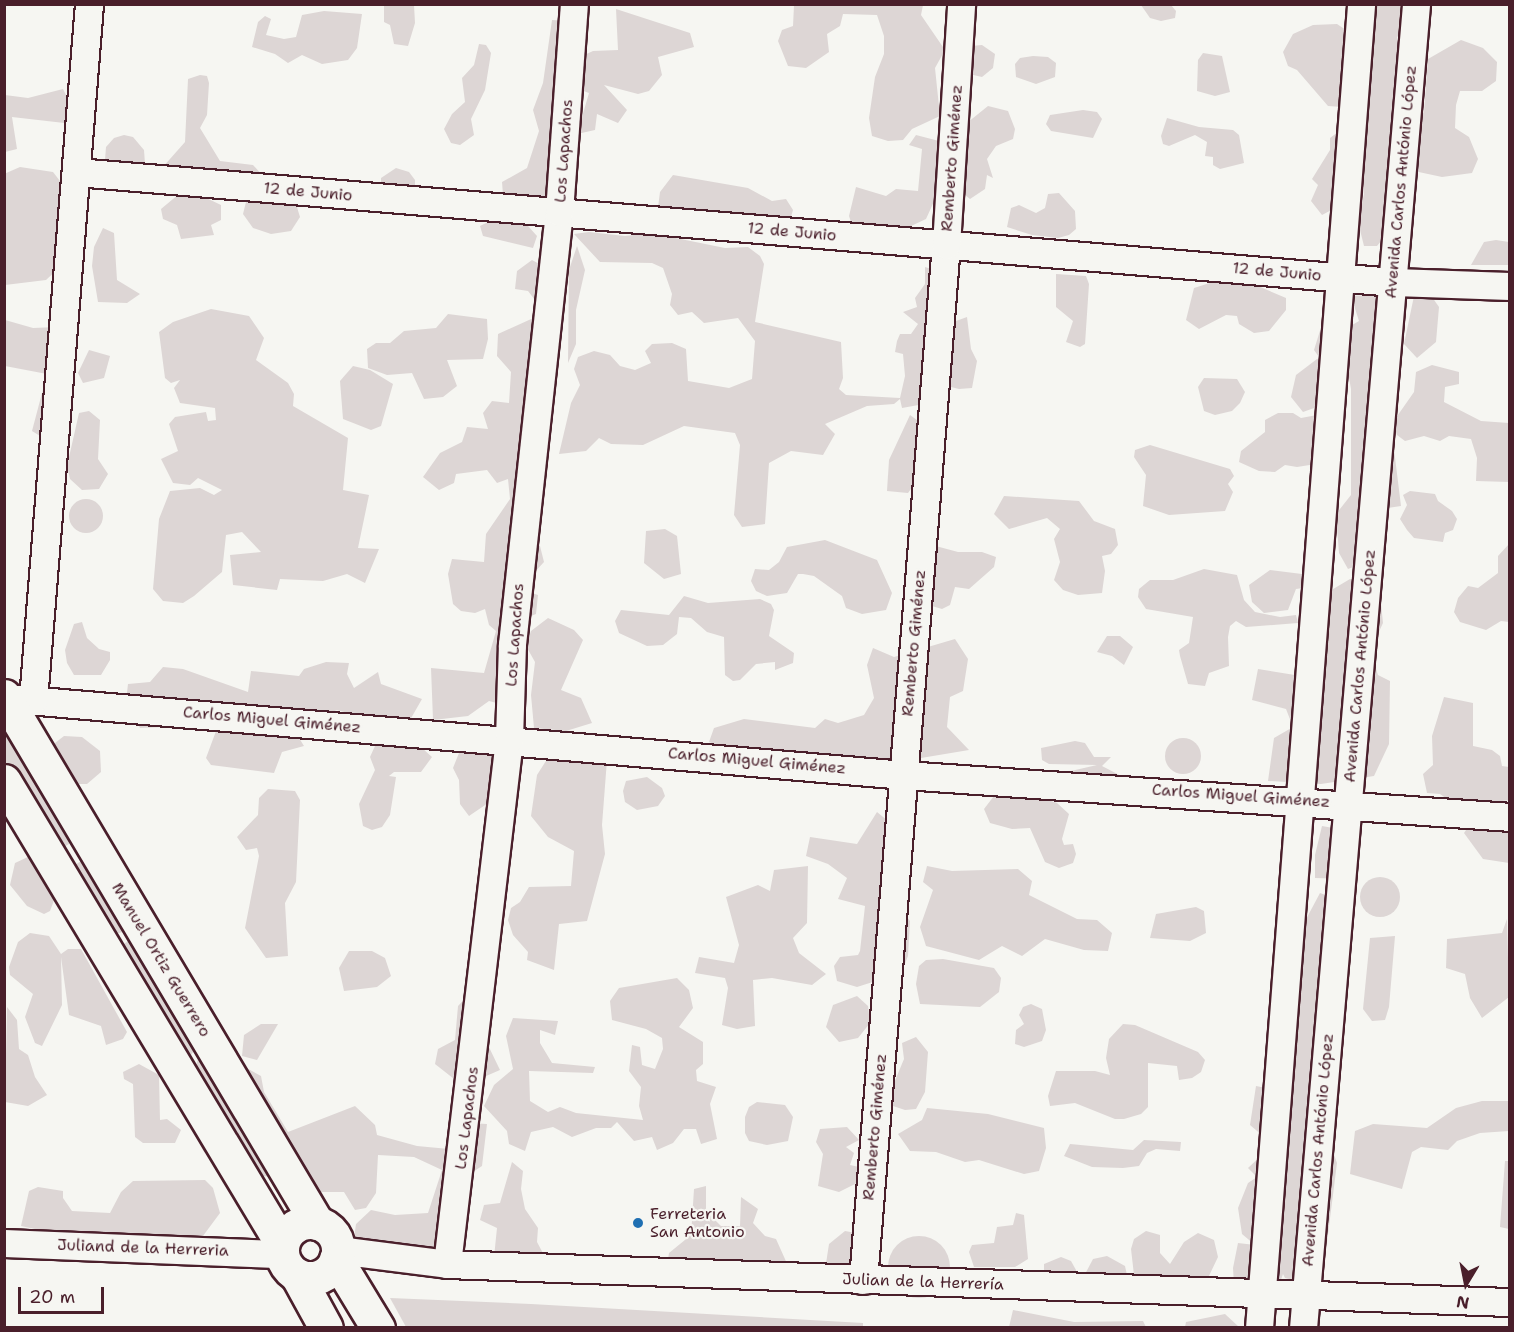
<!DOCTYPE html>
<meta charset="utf-8">
<style>
body{margin:0}
#map{position:relative;width:1514px;height:1332px;overflow:hidden;background:#f6f6f2;font-family:"Shantell Sans",sans-serif}
div>[style]{position:absolute}
.green>*{inset:0;background:#ddd6d5}
.round{border-radius:50%}
.roads{filter:drop-shadow(2px 0 #4a1f2b) drop-shadow(-2px 0 #4a1f2b) drop-shadow(0 2px #4a1f2b) drop-shadow(0 -2px #4a1f2b)}
.minor>*{height:27px;margin:-13.5px;padding:0 13.5px;transform-origin:13.5px;border-radius:13.5px;background:#f6f6f2}
.tertiary>*{height:33px;margin:-16.5px;padding:0 16.5px;transform-origin:16.5px;border-radius:16.5px;background:#f6f6f2}
.tertiary>.ring{margin:-16.5px;padding:0;box-sizing:content-box;background:none;border:33px solid #f6f6f2;border-radius:50%}
.dots>*{width:16px;height:16px;translate:-50% -50%;box-sizing:border-box;border:3px solid #f6f6f2;border-radius:50%}
span{translate:-50% -50%;white-space:nowrap;text-align:center;line-height:1.15;-webkit-text-stroke:4.5px #f6f6f2;paint-order:stroke}
.street-label{font-size:16px;color:#4a1f2b}
.poi-label{font-size:16px;color:#4a1f2b}
.left{translate:0 -50%;text-align:left}
.frame{position:absolute;inset:0;border:6px solid #4a1f2b;pointer-events:none}
.north{position:absolute;left:1436px;top:1254px;width:60px;height:60px;-webkit-text-stroke:4px #f6f6f2;paint-order:stroke;rotate:190deg;font-size:16px;font-weight:700;line-height:24px;text-align:center;color:#4a1f2b}
.north::after{content:'';display:block;margin:auto;width:21px;height:27px;background:#4a1f2b;clip-path:polygon(50% 0,100% 100%,50% 72%,0 100%)}
.scale{position:absolute;left:18px;top:1287px;width:86px;height:27px;box-sizing:border-box;border:3px solid #4a1f2b;border-top:0;padding-left:8px;font-size:18px;line-height:21px;white-space:nowrap;color:#4a1f2b;-webkit-text-stroke:4px #f6f6f2;paint-order:stroke}
</style>
<div id="map">
<div class="green">
<i style="clip-path:polygon(384px 5px,414px 5px,415px 23px,408px 46px,394px 44px,390px 25px,384px 22px)"></i>
<i style="clip-path:polygon(794px 5px,923px 5px,921px 15px,945px 50px,935px 68px,940px 116px,912px 129px,903px 140px,888px 141px,872px 136px,869px 118px,875px 77px,884px 54px,884px 36px,877px 15px,843px 14px,840px 26px,827px 34px,829px 52px,806px 68px,788px 66px,778px 41px,782px 30px,793px 26px)"></i>
<i style="clip-path:polygon(1141px 5px,1171px 5px,1176px 11px,1175px 18px,1161px 21px,1150px 18px)"></i>
<i style="clip-path:polygon(1373px 5px,1410px 5px,1397px 38px,1409px 97px,1386px 235px,1377px 246px,1364px 246px,1358px 222px,1364px 194px,1361px 182px,1354px 175px,1353px 124px,1369px 95px,1360px 43px)"></i>
<i style="clip-path:polygon(616px 9px,690px 33px,694px 47px,658px 57px,662px 75px,649px 91px,638px 94px,604px 85px,627px 110px,618px 123px,597px 114px,595px 130px,577px 134px,589px 93px,578px 89px,580px 57px,593px 51px,618px 50px)"></i>
<i style="clip-path:polygon(324px 11px,362px 14px,357px 48px,348px 60px,322px 64px,302px 55px,288px 63px,275px 54px,252px 47px,258px 22px,265px 16px,271px 19px,266px 35px,284px 39px,296px 37px,302px 15px)"></i>
<i style="clip-path:polygon(552px 20px,567px 21px,551px 211px,503px 195px,502px 182px,527px 168px,539px 131px,533px 110px,543px 83px)"></i>
<i style="clip-path:polygon(1337px 24px,1349px 32px,1342px 107px,1328px 106px,1297px 70px,1288px 66px,1283px 52px,1293px 34px,1313px 25px)"></i>
<i style="clip-path:polygon(1461px 40px,1483px 48px,1497px 62px,1496px 81px,1482px 91px,1460px 91px,1456px 105px,1455px 128px,1469px 137px,1478px 159px,1472px 173px,1442px 177px,1414px 171px,1415px 120px,1424px 112px,1428px 59px)"></i>
<i style="clip-path:polygon(479px 44px,486px 45px,491px 53px,485px 90px,471px 119px,474px 135px,460px 145px,451px 143px,444px 129px,452px 114px,465px 102px,462px 78px,474px 65px)"></i>
<i style="clip-path:polygon(982px 45px,995px 54px,993px 68px,982px 77px,965px 73px,971px 46px)"></i>
<i style="clip-path:polygon(1203px 53px,1222px 56px,1230px 92px,1215px 96px,1197px 91px,1198px 60px)"></i>
<i style="clip-path:polygon(1033px 56px,1048px 57px,1056px 63px,1055px 77px,1036px 84px,1016px 77px,1015px 64px,1020px 58px)"></i>
<i style="clip-path:polygon(200px 75px,207px 76px,209px 83px,207px 115px,200px 128px,220px 161px,253px 165px,264px 177px,302px 179px,303px 185px,228px 195px,180px 187px,171px 180px,162px 168px,185px 142px,188px 79px)"></i>
<i style="clip-path:polygon(63px 89px,73px 109px,73px 124px,12px 117px,17px 149px,5px 152px,5px 95px,28px 98px)"></i>
<i style="clip-path:polygon(988px 106px,1008px 111px,1015px 129px,1013px 139px,996px 146px,987px 159px,993px 178px,987px 175px,985px 189px,970px 199px,958px 189px,952px 135px)"></i>
<i style="clip-path:polygon(1083px 110px,1097px 112px,1102px 119px,1093px 138px,1051px 131px,1046px 124px,1050px 115px)"></i>
<i style="clip-path:polygon(1167px 118px,1199px 127px,1233px 130px,1239px 135px,1244px 163px,1220px 169px,1213px 165px,1213px 157px,1205px 156px,1207px 142px,1195px 135px,1169px 146px,1163px 144px,1161px 136px)"></i>
<i style="clip-path:polygon(1342px 129px,1339px 206px,1322px 215px,1311px 201px,1318px 185px,1312px 179px,1330px 150px,1330px 138px)"></i>
<i style="clip-path:polygon(124px 135px,133px 137px,144px 150px,145px 164px,137px 170px,111px 170px,105px 160px,106px 147px,114px 138px)"></i>
<i style="clip-path:polygon(916px 135px,939px 141px,936px 197px,926px 219px,894px 234px,857px 240px,849px 216px,856px 187px,886px 196px,896px 189px,918px 191px,922px 149px,909px 145px)"></i>
<i style="clip-path:polygon(20px 167px,53px 172px,63px 185px,61px 266px,46px 280px,5px 285px,4px 174px)"></i>
<i style="clip-path:polygon(396px 168px,409px 172px,415px 180px,415px 192px,381px 187px,381px 178px)"></i>
<i style="clip-path:polygon(673px 175px,748px 188px,772px 201px,786px 199px,793px 210px,790px 220px,657px 215px,660px 192px)"></i>
<i style="clip-path:polygon(1059px 193px,1075px 211px,1076px 229px,1069px 235px,1058px 238px,1032px 235px,1007px 227px,1011px 208px,1019px 205px,1036px 213px,1045px 208px,1048px 194px)"></i>
<i style="clip-path:polygon(179px 194px,200px 195px,221px 205px,221px 220px,211px 225px,214px 235px,181px 239px,177px 225px,163px 219px,161px 209px)"></i>
<i style="clip-path:polygon(247px 198px,296px 204px,300px 217px,291px 231px,271px 234px,253px 228px,243px 214px)"></i>
<i style="clip-path:polygon(492px 220px,528px 226px,537px 236px,533px 248px,483px 236px,480px 226px)"></i>
<i style="clip-path:polygon(103px 228px,114px 233px,117px 280px,140px 294px,127px 303px,98px 302px,92px 266px,94px 247px)"></i>
<i style="clip-path:polygon(589px 232px,625px 236px,651px 233px,725px 248px,748px 247px,760px 256px,764px 264px,755px 322px,841px 342px,843px 378px,839px 389px,846px 395px,900px 398px,905px 376px,903px 354px,895px 352px,897px 341px,900px 334px,911px 334px,918px 324px,903px 312px,917px 307px,915px 298px,925px 284px,925px 267px,944px 273px,932px 334px,924px 338px,927px 379px,924px 404px,902px 408px,900px 399px,894px 404px,867px 406px,825px 424px,835px 434px,823px 455px,791px 451px,769px 463px,765px 524px,742px 527px,734px 515px,740px 445px,735px 433px,684px 426px,643px 445px,611px 444px,599px 438px,586px 451px,559px 454px,571px 403px,580px 385px,574px 369px,578px 357px,594px 351px,610px 355px,620px 366px,635px 370px,651px 363px,645px 351px,652px 344px,672px 343px,686px 349px,688px 381px,729px 388px,752px 379px,755px 341px,738px 318px,704px 323px,692px 312px,678px 315px,670px 305px,672px 294px,663px 268px,652px 263px,600px 262px,574px 234px)"></i>
<i style="clip-path:polygon(1496px 240px,1509px 242px,1509px 265px,1471px 265px,1484px 242px)"></i>
<i style="clip-path:polygon(577px 246px,585px 270px,576px 310px,576px 344px,568px 363px,569px 270px)"></i>
<i style="clip-path:polygon(532px 260px,543px 266px,547px 286px,535px 300px,528px 291px,515px 289px,517px 271px)"></i>
<i style="clip-path:polygon(1056px 274px,1086px 276px,1089px 284px,1085px 344px,1080px 347px,1066px 342px,1073px 321px,1056px 307px)"></i>
<i style="clip-path:polygon(1216px 281px,1251px 283px,1286px 298px,1286px 310px,1269px 331px,1254px 333px,1239px 324px,1237px 316px,1226px 315px,1199px 329px,1186px 320px,1194px 288px)"></i>
<i style="clip-path:polygon(1375px 295px,1401px 506px,1381px 509px,1369px 561px,1348px 569px,1339px 553px,1336px 514px,1351px 495px,1351px 389px,1346px 360px,1319px 357px,1314px 350px,1323px 321px,1322px 308px,1332px 303px,1347px 328px,1359px 321px,1351px 296px)"></i>
<i style="clip-path:polygon(1414px 296px,1432px 297px,1439px 307px,1436px 342px,1417px 358px,1404px 344px)"></i>
<i style="clip-path:polygon(211px 309px,249px 316px,264px 338px,256px 360px,288px 383px,294px 394px,293px 406px,348px 438px,343px 490px,369px 495px,358px 548px,379px 549px,365px 583px,347px 574px,323px 581px,280px 579px,277px 590px,233px 585px,230px 555px,261px 552px,242px 532px,226px 535px,222px 572px,194px 596px,183px 603px,163px 601px,153px 589px,159px 519px,170px 491px,200px 488px,214px 495px,222px 490px,198px 478px,190px 485px,173px 483px,161px 459px,178px 451px,169px 424px,175px 417px,206px 412px,208px 421px,216px 420px,215px 408px,180px 403px,174px 388px,180px 380px,171px 383px,165px 378px,159px 332px,173px 322px)"></i>
<i style="clip-path:polygon(448px 314px,487px 319px,488px 339px,483px 359px,447px 360px,457px 386px,443px 397px,424px 399px,412px 373px,387px 375px,368px 368px,367px 349px,376px 343px,390px 343px,404px 331px,436px 328px)"></i>
<i style="clip-path:polygon(540px 315px,560px 330px,533px 445px,519px 443px,532px 466px,516px 543px,540px 546px,544px 562px,519px 589px,538px 595px,536px 614px,518px 621px,512px 707px,489px 701px,468px 716px,433px 720px,431px 668px,484px 673px,496px 631px,489px 625px,485px 609px,475px 613px,461px 611px,453px 604px,448px 574px,452px 559px,484px 562px,486px 534px,510px 499px,508px 479px,497px 483px,487px 470px,456px 474px,454px 483px,439px 490px,423px 477px,440px 453px,462px 442px,467px 427px,488px 429px,483px 413px,492px 401px,509px 403px,511px 372px,497px 356px,498px 334px)"></i>
<i style="clip-path:polygon(967px 317px,971px 349px,977px 361px,972px 388px,959px 389px,951px 387px,943px 368px,945px 325px)"></i>
<i style="clip-path:polygon(5px 320px,33px 328px,57px 327px,45px 439px,32px 431px,47px 374px,5px 366px)"></i>
<i style="clip-path:polygon(89px 350px,110px 356px,104px 378px,83px 383px,78px 373px)"></i>
<i style="clip-path:polygon(1317px 359px,1335px 368px,1328px 403px,1303px 412px,1291px 397px,1296px 375px)"></i>
<i style="clip-path:polygon(1432px 365px,1459px 372px,1459px 384px,1445px 387px,1444px 402px,1481px 421px,1509px 423px,1509px 482px,1476px 481px,1477px 458px,1471px 439px,1449px 436px,1440px 441px,1424px 436px,1405px 441px,1397px 435px,1393px 422px,1414px 392px,1416px 372px)"></i>
<i style="clip-path:polygon(353px 366px,370px 370px,393px 384px,381px 426px,371px 430px,343px 419px,340px 381px)"></i>
<i style="clip-path:polygon(1204px 378px,1237px 379px,1245px 392px,1240px 403px,1232px 411px,1215px 415px,1204px 411px,1198px 387px)"></i>
<i style="clip-path:polygon(89px 411px,100px 420px,98px 459px,108px 474px,99px 489px,82px 490px,70px 479px,67px 466px,79px 413px)"></i>
<i style="clip-path:polygon(1278px 413px,1293px 413px,1301px 418px,1317px 415px,1342px 426px,1340px 438px,1316px 464px,1297px 467px,1285px 465px,1275px 472px,1259px 471px,1239px 462px,1241px 451px,1265px 432px,1265px 420px)"></i>
<i style="clip-path:polygon(910px 415px,921px 423px,919px 478px,908px 493px,887px 491px,889px 460px)"></i>
<i style="clip-path:polygon(1150px 445px,1230px 469px,1234px 476px,1228px 484px,1233px 492px,1225px 511px,1169px 515px,1143px 506px,1146px 475px,1134px 457px,1135px 450px)"></i>
<i style="clip-path:polygon(1410px 491px,1435px 494px,1438px 501px,1452px 511px,1457px 519px,1453px 530px,1445px 533px,1443px 542px,1414px 538px,1407px 530px,1400px 519px,1407px 505px,1403px 495px)"></i>
<i style="clip-path:polygon(1004px 496px,1079px 501px,1094px 521px,1115px 529px,1118px 545px,1111px 554px,1102px 556px,1105px 571px,1102px 593px,1078px 595px,1063px 590px,1054px 580px,1060px 562px,1054px 539px,1060px 529px,1047px 518px,1009px 529px,994px 514px)"></i>
<i class="round" style="left:69px;top:499px;width:34px;height:34px"></i>
<i style="clip-path:polygon(665px 529px,677px 536px,681px 574px,664px 579px,644px 563px,646px 531px)"></i>
<i style="clip-path:polygon(825px 540px,877px 560px,892px 593px,886px 610px,862px 614px,846px 608px,842px 596px,814px 576px,803px 574px,798px 574px,787px 593px,767px 596px,756px 591px,751px 581px,755px 569px,769px 570px,779px 562px,787px 547px)"></i>
<i style="clip-path:polygon(1509px 544px,1509px 622px,1501px 621px,1486px 630px,1460px 622px,1454px 612px,1458px 598px,1468px 586px,1478px 588px,1498px 573px,1498px 556px)"></i>
<i style="clip-path:polygon(932px 545px,958px 552px,982px 552px,996px 557px,994px 567px,969px 589px,955px 587px,950px 605px,942px 609px,932px 606px,924px 602px)"></i>
<i style="clip-path:polygon(1204px 569px,1237px 575px,1244px 600px,1255px 612px,1280px 617px,1296px 615px,1298px 623px,1246px 627px,1236px 621px,1230px 626px,1228px 637px,1229px 666px,1209px 673px,1205px 686px,1188px 684px,1180px 656px,1179px 650px,1189px 643px,1193px 617px,1146px 609px,1138px 597px,1139px 589px,1150px 580px,1173px 580px)"></i>
<i style="clip-path:polygon(1270px 570px,1302px 574px,1303px 588px,1296px 589px,1288px 610px,1264px 613px,1252px 602px,1249px 585px)"></i>
<i style="clip-path:polygon(1350px 579px,1379px 584px,1383px 623px,1370px 651px,1378px 675px,1390px 681px,1389px 744px,1374px 776px,1321px 784px,1268px 781px,1274px 738px,1293px 727px,1286px 709px,1252px 700px,1258px 669px,1301px 676px,1308px 604px)"></i>
<i style="clip-path:polygon(684px 596px,708px 603px,760px 599px,771px 604px,774px 610px,769px 636px,794px 653px,793px 663px,775px 670px,775px 662px,756px 664px,740px 680px,733px 681px,725px 675px,724px 637px,707px 632px,691px 618px,679px 617px,677px 634px,663px 645px,647px 646px,619px 633px,615px 621px,621px 610px,669px 615px)"></i>
<i style="clip-path:polygon(548px 618px,574px 630px,583px 640px,561px 690px,581px 698px,592px 723px,566px 731px,534px 728px,531px 695px,535px 662px,526px 646px,531px 631px)"></i>
<i style="clip-path:polygon(82px 622px,87px 638px,99px 649px,110px 652px,110px 660px,101px 675px,74px 675px,67px 663px,65px 650px,74px 624px)"></i>
<i style="clip-path:polygon(1107px 636px,1120px 636px,1133px 647px,1124px 665px,1112px 656px,1097px 652px)"></i>
<i style="clip-path:polygon(955px 639px,968px 659px,963px 691px,950px 697px,947px 727px,969px 750px,921px 758px,894px 767px,746px 756px,709px 742px,714px 728px,744px 719px,815px 728px,825px 719px,838px 723px,864px 715px,874px 698px,867px 665px,873px 648px,894px 657px)"></i>
<i style="clip-path:polygon(326px 662px,349px 663px,347px 674px,354px 688px,378px 672px,381px 684px,422px 699px,410px 720px,363px 717px,337px 710px,320px 717px,179px 716px,165px 727px,140px 728px,126px 701px,128px 684px,150px 682px,163px 667px,183px 669px,248px 692px,251px 671px,299px 676px,304px 669px)"></i>
<i style="clip-path:polygon(1444px 697px,1473px 703px,1473px 746px,1492px 750px,1500px 756px,1502px 766px,1509px 767px,1509px 800px,1482px 804px,1450px 801px,1440px 794px,1427px 793px,1423px 774px,1433px 765px,1432px 736px)"></i>
<i style="clip-path:polygon(4px 709px,19px 758px,39px 773px,72px 833px,69px 844px,57px 851px,5px 768px)"></i>
<i style="clip-path:polygon(222px 715px,294px 730px,304px 746px,282px 752px,274px 773px,211px 765px,206px 758px)"></i>
<i style="clip-path:polygon(64px 736px,82px 737px,100px 751px,101px 772px,87px 784px,69px 784px,55px 768px,55px 743px)"></i>
<i class="round" style="left:1165px;top:738px;width:36px;height:36px"></i>
<i style="clip-path:polygon(1075px 741px,1085px 743px,1094px 757px,1111px 757px,1102px 766px,1129px 780px,1123px 800px,1091px 802px,1061px 788px,1058px 774px,1097px 765px,1049px 764px,1042px 760px,1041px 748px)"></i>
<i style="clip-path:polygon(391px 743px,422px 748px,432px 757px,421px 772px,394px 772px,389px 776px,396px 777px,390px 815px,382px 827px,372px 830px,363px 826px,359px 804px,375px 770px,370px 757px,375px 746px)"></i>
<i style="clip-path:polygon(488px 745px,504px 759px,491px 801px,469px 816px,460px 804px,459px 780px,453px 768px,459px 753px)"></i>
<i style="clip-path:polygon(551px 753px,607px 760px,602px 825px,605px 854px,587px 921px,559px 924px,554px 970px,527px 960px,528px 952px,513px 935px,508px 920px,511px 908px,520px 902px,529px 887px,571px 886px,574px 851px,548px 837px,531px 816px,537px 775px)"></i>
<i style="clip-path:polygon(647px 777px,662px 788px,665px 796px,658px 806px,637px 810px,625px 802px,623px 791px,626px 781px)"></i>
<i style="clip-path:polygon(268px 789px,295px 791px,300px 800px,296px 882px,285px 903px,288px 956px,266px 958px,245px 928px,259px 856px,257px 848px,246px 850px,237px 837px,258px 815px,259px 798px)"></i>
<i style="clip-path:polygon(997px 792px,1039px 797px,1057px 803px,1069px 814px,1062px 839px,1064px 845px,1073px 844px,1076px 854px,1073px 863px,1059px 868px,1045px 862px,1030px 828px,1012px 829px,990px 823px,984px 809px)"></i>
<i style="clip-path:polygon(1479px 811px,1509px 817px,1509px 863px,1483px 859px,1464px 833px)"></i>
<i style="clip-path:polygon(877px 812px,894px 826px,885px 890px,910px 921px,908px 956px,901px 973px,857px 987px,837px 981px,834px 966px,840px 957px,858px 955px,860px 951px,865px 906px,838px 899px,847px 878px,828px 864px,806px 856px,810px 837px,857px 844px)"></i>
<i style="clip-path:polygon(1322px 826px,1355px 832px,1358px 851px,1348px 879px,1315px 878px,1315px 855px)"></i>
<i style="clip-path:polygon(30px 856px,56px 895px,50px 911px,44px 914px,27px 906px,10px 885px,15px 863px)"></i>
<i style="clip-path:polygon(87px 857px,128px 930px,105px 938px,72px 867px)"></i>
<i style="clip-path:polygon(808px 866px,807px 923px,793px 938px,799px 953px,826px 974px,812px 985px,772px 978px,753px 980px,755px 1026px,737px 1029px,722px 1025px,728px 988px,725px 978px,695px 973px,699px 957px,734px 963px,739px 945px,726px 897px,758px 885px,770px 891px,774px 870px)"></i>
<i style="clip-path:polygon(927px 866px,952px 871px,1018px 869px,1032px 881px,1029px 895px,1077px 919px,1097px 920px,1112px 933px,1108px 951px,1084px 950px,1045px 939px,1022px 956px,1002px 946px,979px 960px,926px 946px,920px 927px,933px 890px,923px 882px)"></i>
<i class="round" style="left:1360px;top:877px;width:40px;height:40px"></i>
<i style="clip-path:polygon(1320px 893px,1354px 905px,1351px 954px,1338px 1013px,1339px 1078px,1327px 1135px,1337px 1163px,1325px 1258px,1310px 1284px,1285px 1278px,1283px 1274px,1273px 1303px,1234px 1285px,1233px 1268px,1238px 1243px,1255px 1245px,1242px 1234px,1238px 1208px,1248px 1183px,1257px 1177px,1248px 1168px,1265px 1152px,1263px 1136px,1250px 1125px,1256px 1086px,1291px 1093px,1304px 923px)"></i>
<i style="clip-path:polygon(1196px 907px,1204px 911px,1206px 933px,1190px 941px,1150px 938px,1156px 914px)"></i>
<i style="clip-path:polygon(1507px 919px,1509px 997px,1482px 1018px,1470px 998px,1465px 974px,1446px 968px,1447px 939px,1502px 933px)"></i>
<i style="clip-path:polygon(30px 933px,49px 936px,61px 954px,68px 949px,81px 949px,127px 1032px,123px 1039px,106px 1045px,101px 1026px,69px 1015px,61px 957px,62px 1005px,42px 1046px,35px 1043px,25px 1017px,33px 994px,10px 975px,9px 967px,18px 942px)"></i>
<i style="clip-path:polygon(135px 936px,197px 1045px,190px 1057px,173px 1051px,117px 949px)"></i>
<i style="clip-path:polygon(1395px 936px,1389px 1007px,1385px 1020px,1372px 1021px,1363px 1009px,1370px 938px)"></i>
<i style="clip-path:polygon(349px 951px,372px 951px,385px 958px,391px 976px,377px 987px,344px 991px,339px 968px)"></i>
<i style="clip-path:polygon(943px 959px,994px 968px,1001px 978px,999px 992px,980px 1007px,920px 1004px,916px 984px,919px 966px,926px 960px)"></i>
<i style="clip-path:polygon(677px 978px,689px 990px,693px 1008px,679px 1027px,703px 1042px,703px 1064px,696px 1070px,697px 1081px,716px 1087px,710px 1104px,717px 1139px,701px 1144px,696px 1129px,684px 1129px,673px 1143px,657px 1150px,652px 1137px,634px 1141px,617px 1122px,611px 1128px,596px 1128px,572px 1137px,553px 1127px,531px 1132px,525px 1151px,509px 1144px,507px 1131px,484px 1106px,494px 1085px,513px 1069px,506px 1036px,513px 1018px,558px 1021px,555px 1035px,540px 1030px,540px 1043px,552px 1063px,595px 1067px,593px 1073px,529px 1071px,530px 1101px,548px 1112px,560px 1107px,576px 1113px,643px 1120px,639px 1106px,641px 1087px,629px 1071px,632px 1045px,640px 1047px,642px 1065px,655px 1069px,663px 1049px,662px 1038px,646px 1029px,612px 1020px,610px 1001px,619px 988px)"></i>
<i style="clip-path:polygon(476px 987px,486px 1041px,500px 1070px,463px 1086px,435px 1064px,438px 1049px,455px 1040px,458px 1006px)"></i>
<i style="clip-path:polygon(857px 996px,868px 1006px,870px 1023px,858px 1038px,839px 1042px,826px 1027px,833px 1005px)"></i>
<i style="clip-path:polygon(1031px 1004px,1042px 1009px,1046px 1030px,1042px 1041px,1024px 1047px,1015px 1044px,1016px 1030px,1024px 1024px,1019px 1015px,1023px 1007px)"></i>
<i style="clip-path:polygon(7px 1007px,17px 1020px,19px 1049px,28px 1055px,35px 1077px,47px 1095px,28px 1106px,5px 1102px)"></i>
<i style="clip-path:polygon(261px 1024px,278px 1024px,257px 1060px,242px 1056px,244px 1035px)"></i>
<i style="clip-path:polygon(1123px 1024px,1135px 1025px,1198px 1052px,1205px 1060px,1201px 1072px,1192px 1078px,1179px 1080px,1177px 1066px,1148px 1063px,1148px 1107px,1141px 1114px,1124px 1119px,1115px 1119px,1075px 1103px,1050px 1106px,1048px 1096px,1056px 1071px,1095px 1071px,1110px 1075px,1106px 1058px,1109px 1039px)"></i>
<i style="clip-path:polygon(916px 1037px,928px 1052px,925px 1092px,916px 1109px,905px 1110px,893px 1106px,889px 1095px,904px 1059px,902px 1043px)"></i>
<i style="clip-path:polygon(198px 1059px,213px 1064px,276px 1177px,247px 1175px,204px 1152px,189px 1124px,191px 1082px)"></i>
<i style="clip-path:polygon(139px 1064px,159px 1075px,160px 1120px,167px 1119px,181px 1130px,175px 1143px,143px 1143px,135px 1137px,133px 1084px,124px 1079px,123px 1072px)"></i>
<i style="clip-path:polygon(241px 1065px,261px 1076px,264px 1092px,288px 1132px,355px 1106px,375px 1125px,377px 1135px,417px 1146px,449px 1149px,468px 1123px,487px 1124px,482px 1166px,465px 1177px,446px 1245px,422px 1250px,352px 1253px,356px 1224px,371px 1210px,395px 1215px,428px 1213px,442px 1170px,414px 1157px,378px 1155px,376px 1193px,366px 1208px,355px 1210px,344px 1192px,319px 1192px,295px 1171px)"></i>
<i style="clip-path:polygon(1482px 1101px,1509px 1101px,1509px 1131px,1480px 1133px,1457px 1141px,1448px 1150px,1421px 1147px,1412px 1152px,1402px 1189px,1350px 1174px,1355px 1131px,1373px 1124px,1427px 1128px,1456px 1108px)"></i>
<i style="clip-path:polygon(757px 1102px,785px 1105px,793px 1117px,788px 1141px,767px 1145px,749px 1141px,745px 1133px,745px 1117px,749px 1107px)"></i>
<i style="clip-path:polygon(927px 1108px,988px 1114px,1044px 1128px,1046px 1148px,1039px 1171px,1024px 1174px,979px 1160px,965px 1162px,936px 1152px,910px 1151px,898px 1134px,922px 1120px)"></i>
<i style="clip-path:polygon(847px 1127px,859px 1140px,846px 1147px,854px 1153px,850px 1165px,864px 1168px,859px 1182px,839px 1192px,818px 1186px,823px 1154px,816px 1142px,820px 1129px)"></i>
<i style="clip-path:polygon(1144px 1140px,1181px 1142px,1180px 1151px,1156px 1149px,1147px 1153px,1139px 1166px,1123px 1168px,1092px 1167px,1064px 1156px,1070px 1144px,1133px 1150px)"></i>
<i style="clip-path:polygon(1505px 1161px,1509px 1161px,1509px 1229px,1500px 1227px)"></i>
<i style="clip-path:polygon(512px 1162px,523px 1171px,521px 1189px,525px 1209px,538px 1228px,537px 1242px,545px 1257px,494px 1257px,497px 1228px,480px 1220px,484px 1205px,500px 1203px)"></i>
<i style="clip-path:polygon(205px 1180px,213px 1188px,220px 1213px,200px 1240px,178px 1235px,140px 1234px,95px 1242px,21px 1226px,29px 1191px,38px 1187px,63px 1191px,63px 1198px,72px 1211px,110px 1213px,121px 1192px,133px 1181px)"></i>
<i style="clip-path:polygon(706px 1186px,706px 1211px,721px 1226px,740px 1226px,741px 1197px,758px 1209px,753px 1223px,765px 1236px,776px 1239px,789px 1268px,667px 1266px,669px 1253px,691px 1235px,694px 1189px)"></i>
<i style="clip-path:polygon(1016px 1213px,1024px 1215px,1028px 1259px,1015px 1267px,974px 1267px,969px 1252px,972px 1245px,994px 1243px,997px 1227px,1013px 1225px)"></i>
<i style="clip-path:polygon(845px 1231px,856px 1233px,853px 1272px,825px 1270px,829px 1244px)"></i>
<i style="clip-path:polygon(1146px 1231px,1160px 1235px,1160px 1253px,1170px 1264px,1184px 1242px,1198px 1233px,1214px 1240px,1218px 1257px,1208px 1278px,1212px 1286px,1134px 1275px,1131px 1249px,1134px 1239px)"></i>
<i class="round" style="left:888px;top:1236px;width:62px;height:62px"></i>
<i style="clip-path:polygon(1107px 1256px,1125px 1266px,1128px 1280px,1083px 1278px,1093px 1259px)"></i>
<i style="clip-path:polygon(1061px 1257px,1071px 1261px,1076px 1270px,1075px 1282px,1044px 1276px,1044px 1264px)"></i>
<i style="clip-path:polygon(390px 1298px,531px 1304px,863px 1323px,863px 1328px,406px 1327px)"></i>
<i style="clip-path:polygon(1013px 1310px,1074px 1322px,1143px 1321px,1146px 1327px,1009px 1327px)"></i>
<i style="clip-path:polygon(1225px 1314px,1239px 1327px,1185px 1327px,1186px 1322px)"></i>
</div>
<div class="roads">
<div class="minor">
<i style="left:76px;top:172px;width:1322px;rotate:4.77deg"></i>
<i style="left:1393px;top:282px;width:117px;rotate:2deg"></i>
<i style="left:4px;top:698px;width:903px;rotate:4.89deg"></i>
<i style="left:904px;top:775px;width:607px;rotate:3.96deg"></i>
<i style="left:33px;top:700px;width:698px;rotate:-85.4deg"></i>
<i style="left:4px;top:1243px;width:278px;rotate:2.3deg"></i>
<i style="left:338px;top:1250px;width:110px;rotate:7.3deg"></i>
<i style="left:447px;top:1264px;width:1064px;rotate:2.05deg"></i>
<i style="left:447px;top:1264px;width:529px;rotate:-83.26deg"></i>
<i style="left:509px;top:739px;width:95px;rotate:-88.2deg"></i>
<i style="left:512px;top:644px;width:435px;rotate:-83.8deg"></i>
<i style="left:559px;top:212px;width:209px;rotate:-85.9deg"></i>
<i style="left:863px;top:1280px;width:1038px;rotate:-85.42deg"></i>
<i style="left:946px;top:245px;width:241px;rotate:-86.4deg"></i>
<i style="left:1259px;top:1328px;width:1328px;rotate:-85.59deg"></i>
<i style="left:1303px;top:1328px;width:1329px;rotate:-85.12deg"></i>
</div>
<div class="tertiary">
<i style="left:4px;top:696px;width:613px;rotate:59.29deg"></i>
<i style="left:4px;top:781px;width:540px;rotate:59.02deg"></i>
<i class="ring" style="left:282px;top:1222px;width:23px;height:23px"></i>
<i style="left:336px;top:1259px;width:81px;rotate:58.7deg"></i>
<i style="left:297px;top:1275px;width:60px;rotate:61.3deg"></i>
</div>
</div>
<div class="dots">
<i style="left:638px;top:1223px;background:#1f6fb2"></i>
</div>
<div class="street-label">
<span style="left:564px;top:151px;rotate:-86deg">Los Lapachos</span>
<span style="left:952px;top:158px;rotate:-86deg">Remberto Giménez</span>
<span style="left:1401px;top:182px;rotate:-85deg">Avenida Carlos António López</span>
<span style="left:308px;top:192px;rotate:5deg">12 de Junio</span>
<span style="left:792px;top:232px;rotate:5deg">12 de Junio</span>
<span style="left:1277px;top:272px;rotate:5deg">12 de Junio</span>
<span style="left:515px;top:635px;rotate:-86deg">Los Lapachos</span>
<span style="left:914px;top:643px;rotate:-85deg">Remberto Giménez</span>
<span style="left:1360px;top:666px;rotate:-85deg">Avenida Carlos António López</span>
<span style="left:272px;top:720px;rotate:5deg">Carlos Miguel Giménez</span>
<span style="left:757px;top:761px;rotate:5deg">Carlos Miguel Giménez</span>
<span style="left:1241px;top:796px;rotate:4deg">Carlos Miguel Giménez</span>
<span style="left:161px;top:960px;rotate:59deg">Manuel Ortiz Guerrero</span>
<span style="left:467px;top:1118px;rotate:-83deg">Los Lapachos</span>
<span style="left:875px;top:1127px;rotate:-85deg">Remberto Giménez</span>
<span style="left:1318px;top:1150px;rotate:-85deg">Avenida Carlos António López</span>
<span style="left:143px;top:1248px;rotate:2deg">Juliand de la Herreria</span>
<span style="left:923px;top:1282px;rotate:2deg">Julian de la Herrería</span>
</div>
<div class="poi-label">
<span class="left" style="left:650px;top:1223px">Ferreteria<br>San Antonio</span>
</div>
<div class="frame"></div>
<div class="north">N</div>
<div class="scale">20 m</div>
</div>
